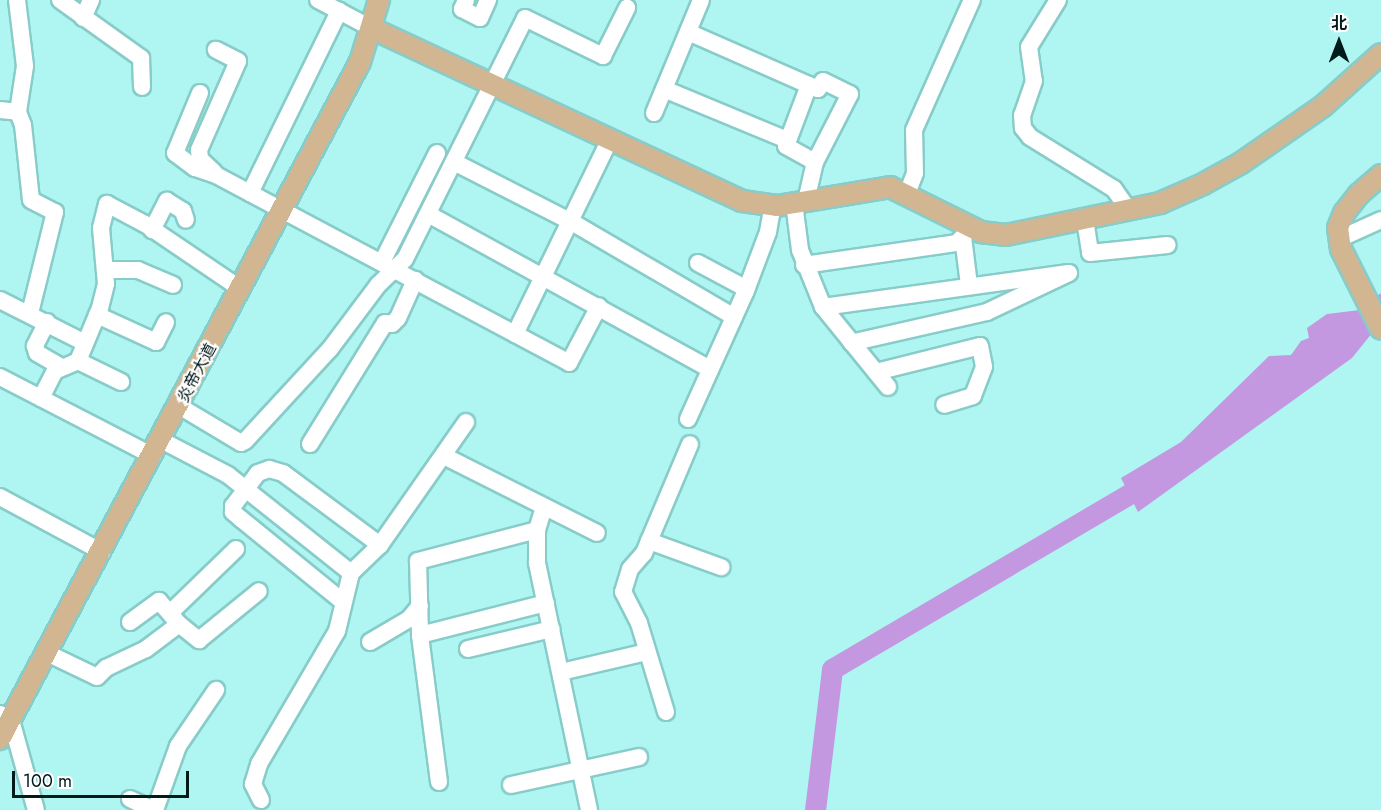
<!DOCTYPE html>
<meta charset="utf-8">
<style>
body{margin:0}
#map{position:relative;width:1381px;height:810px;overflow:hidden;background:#aff5f1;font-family:Jost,"Noto Sans SC",sans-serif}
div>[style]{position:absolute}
.water>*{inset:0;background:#c497e1}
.river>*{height:21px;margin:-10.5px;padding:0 10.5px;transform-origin:10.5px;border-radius:10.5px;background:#c497e1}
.roads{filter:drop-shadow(2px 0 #88ccc9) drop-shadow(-2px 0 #88ccc9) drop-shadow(0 2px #88ccc9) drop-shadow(0 -2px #88ccc9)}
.minor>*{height:16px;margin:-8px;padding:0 8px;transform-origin:8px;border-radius:8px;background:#fff}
.major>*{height:20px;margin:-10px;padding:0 10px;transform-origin:10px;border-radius:10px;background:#d2b692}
span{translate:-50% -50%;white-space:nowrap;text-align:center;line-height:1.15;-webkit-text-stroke:4.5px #fff;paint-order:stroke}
.street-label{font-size:16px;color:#001b1a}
.north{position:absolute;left:1309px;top:12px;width:60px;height:60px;-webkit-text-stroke:4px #fff;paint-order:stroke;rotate:0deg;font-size:16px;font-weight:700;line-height:24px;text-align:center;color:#001b1a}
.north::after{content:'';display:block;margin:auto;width:21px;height:27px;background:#001b1a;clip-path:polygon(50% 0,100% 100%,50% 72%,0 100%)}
.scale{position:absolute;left:12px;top:771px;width:177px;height:27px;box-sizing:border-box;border:3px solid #001b1a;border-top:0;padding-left:8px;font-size:18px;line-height:21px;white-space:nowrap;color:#001b1a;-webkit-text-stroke:4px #fff;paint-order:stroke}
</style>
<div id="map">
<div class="water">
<i style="clip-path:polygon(1381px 293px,1381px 322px,1352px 358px,1138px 512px,1121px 478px,1181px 442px,1269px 356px,1291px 355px,1301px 341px,1309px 338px,1307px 328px,1327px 314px,1360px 310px)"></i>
</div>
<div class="river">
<i style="left:815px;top:810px;width:142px;rotate:-83.1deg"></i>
<i style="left:832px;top:669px;width:373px;rotate:-30.5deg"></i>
</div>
<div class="roads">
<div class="minor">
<i style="left:17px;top:0;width:66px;rotate:83.1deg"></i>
<i style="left:25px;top:66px;width:47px;rotate:98.7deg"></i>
<i style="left:60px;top:0;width:100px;rotate:35.6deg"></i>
<i style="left:141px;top:58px;width:29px;rotate:88deg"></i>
<i style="left:318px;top:0;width:60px;rotate:27.8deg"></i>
<i style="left:466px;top:0;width:10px;rotate:114deg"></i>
<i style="left:462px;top:9px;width:20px;rotate:27deg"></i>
<i style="left:480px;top:18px;width:20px;rotate:-66deg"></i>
<i style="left:1058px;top:0;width:55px;rotate:121.7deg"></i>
<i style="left:1029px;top:47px;width:34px;rotate:82deg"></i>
<i style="left:1034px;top:81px;width:36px;rotate:109deg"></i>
<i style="left:1022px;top:115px;width:13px;rotate:86deg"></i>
<i style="left:1023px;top:128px;width:11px;rotate:52deg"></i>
<i style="left:1030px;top:137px;width:99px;rotate:31.8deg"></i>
<i style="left:1114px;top:189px;width:24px;rotate:55deg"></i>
<i style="left:83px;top:18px;width:20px;rotate:-66deg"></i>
<i style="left:688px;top:32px;width:142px;rotate:23.7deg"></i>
<i style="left:818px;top:89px;width:9px;rotate:-58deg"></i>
<i style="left:823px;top:81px;width:30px;rotate:26deg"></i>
<i style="left:850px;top:94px;width:76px;rotate:117.2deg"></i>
<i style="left:815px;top:162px;width:40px;rotate:103deg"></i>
<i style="left:809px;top:85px;width:65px;rotate:110.7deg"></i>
<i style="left:786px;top:146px;width:33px;rotate:29deg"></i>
<i style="left:664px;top:89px;width:133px;rotate:22.5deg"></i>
<i style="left:200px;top:93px;width:65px;rotate:112.6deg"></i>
<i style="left:175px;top:153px;width:25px;rotate:37deg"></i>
<i style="left:195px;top:168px;width:22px;rotate:18deg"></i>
<i style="left:216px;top:175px;width:400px;rotate:28deg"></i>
<i style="left:569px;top:363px;width:64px;rotate:-62.2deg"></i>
<i style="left:0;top:110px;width:18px;rotate:6deg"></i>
<i style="left:18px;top:112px;width:14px;rotate:69deg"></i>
<i style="left:23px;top:125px;width:75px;rotate:83.9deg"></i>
<i style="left:31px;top:200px;width:27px;rotate:27deg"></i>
<i style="left:55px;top:212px;width:104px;rotate:103.9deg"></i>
<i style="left:654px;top:113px;width:122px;rotate:-67.4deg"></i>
<i style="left:454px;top:162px;width:130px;rotate:27deg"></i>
<i style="left:570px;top:221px;width:190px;rotate:30.3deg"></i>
<i style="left:214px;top:172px;width:19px;rotate:-137deg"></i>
<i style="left:200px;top:159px;width:9px;rotate:-96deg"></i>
<i style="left:199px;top:150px;width:97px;rotate:-66.3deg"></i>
<i style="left:238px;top:61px;width:25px;rotate:-153deg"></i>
<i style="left:250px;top:193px;width:203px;rotate:-63.9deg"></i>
<i style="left:907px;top:194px;width:22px;rotate:-69deg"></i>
<i style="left:915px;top:173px;width:43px;rotate:-91.3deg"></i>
<i style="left:914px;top:130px;width:142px;rotate:-66deg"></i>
<i style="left:794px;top:203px;width:47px;rotate:82.7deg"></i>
<i style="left:800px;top:250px;width:61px;rotate:68deg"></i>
<i style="left:823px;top:307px;width:103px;rotate:50.9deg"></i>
<i style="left:428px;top:214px;width:322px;rotate:28.8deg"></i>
<i style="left:1085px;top:220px;width:33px;rotate:81deg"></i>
<i style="left:1090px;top:253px;width:78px;rotate:-5.9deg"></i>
<i style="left:152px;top:230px;width:33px;rotate:-63deg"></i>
<i style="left:167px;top:201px;width:19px;rotate:32deg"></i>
<i style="left:183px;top:211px;width:9px;rotate:72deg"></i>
<i style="left:963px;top:237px;width:48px;rotate:82.9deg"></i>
<i style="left:1339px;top:239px;width:46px;rotate:-24.3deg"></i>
<i style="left:382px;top:262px;width:122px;rotate:-63.2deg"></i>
<i style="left:698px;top:263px;width:55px;rotate:28deg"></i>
<i style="left:804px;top:265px;width:155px;rotate:-8.2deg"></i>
<i style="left:957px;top:243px;width:22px;rotate:-47deg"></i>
<i style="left:106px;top:270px;width:32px"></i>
<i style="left:138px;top:270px;width:38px;rotate:23deg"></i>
<i style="left:0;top:300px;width:95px;rotate:26.8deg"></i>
<i style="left:823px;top:307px;width:248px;rotate:-7.9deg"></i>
<i style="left:1069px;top:273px;width:91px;rotate:154.6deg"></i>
<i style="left:987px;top:312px;width:139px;rotate:167.2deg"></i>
<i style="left:97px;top:315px;width:65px;rotate:24.6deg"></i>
<i style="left:156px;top:342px;width:22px;rotate:-63deg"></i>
<i style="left:47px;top:322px;width:27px;rotate:117deg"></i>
<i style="left:35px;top:346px;width:7px;rotate:74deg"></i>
<i style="left:37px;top:353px;width:28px;rotate:30deg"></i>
<i style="left:515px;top:334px;width:215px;rotate:-64deg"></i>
<i style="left:78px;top:361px;width:48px;rotate:26deg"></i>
<i style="left:876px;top:372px;width:107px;rotate:-14deg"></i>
<i style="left:980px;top:346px;width:21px;rotate:79deg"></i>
<i style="left:984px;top:367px;width:31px;rotate:111deg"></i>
<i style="left:973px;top:396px;width:30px;rotate:163deg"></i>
<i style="left:0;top:377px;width:172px;rotate:27.3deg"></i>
<i style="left:41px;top:398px;width:30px;rotate:-63deg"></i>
<i style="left:55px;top:371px;width:25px;rotate:-23deg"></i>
<i style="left:78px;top:361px;width:57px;rotate:-67.5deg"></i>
<i style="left:100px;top:308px;width:25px;rotate:-76deg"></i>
<i style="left:106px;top:284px;width:56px;rotate:-95.1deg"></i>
<i style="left:101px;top:228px;width:25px;rotate:-76deg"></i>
<i style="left:107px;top:204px;width:43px;rotate:27.8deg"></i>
<i style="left:145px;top:224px;width:116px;rotate:34.1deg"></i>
<i style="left:179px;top:406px;width:72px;rotate:30.8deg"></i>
<i style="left:241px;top:443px;width:4px;rotate:-27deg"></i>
<i style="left:245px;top:441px;width:125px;rotate:-47.3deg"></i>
<i style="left:330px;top:349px;width:80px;rotate:-53.1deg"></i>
<i style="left:378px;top:285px;width:37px;rotate:-44deg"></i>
<i style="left:405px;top:259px;width:269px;rotate:-63.5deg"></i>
<i style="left:525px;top:18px;width:87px;rotate:26deg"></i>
<i style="left:603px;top:56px;width:54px;rotate:-63.4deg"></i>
<i style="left:688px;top:419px;width:138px;rotate:-65.7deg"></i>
<i style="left:745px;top:293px;width:65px;rotate:-69.3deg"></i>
<i style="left:768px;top:232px;width:27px;rotate:-80deg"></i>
<i style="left:161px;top:440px;width:76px;rotate:27.6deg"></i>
<i style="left:228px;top:475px;width:157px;rotate:38.5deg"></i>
<i style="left:310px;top:444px;width:142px;rotate:-58.2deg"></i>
<i style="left:385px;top:323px;width:7px;rotate:8deg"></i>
<i style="left:392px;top:324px;width:8px;rotate:-45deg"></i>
<i style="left:398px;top:318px;width:42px;rotate:-65.9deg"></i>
<i style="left:444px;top:456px;width:171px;rotate:26.7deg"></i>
<i style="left:0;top:497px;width:116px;rotate:28.3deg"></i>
<i style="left:544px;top:507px;width:24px;rotate:107deg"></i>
<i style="left:537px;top:530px;width:33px;rotate:90deg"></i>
<i style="left:537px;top:563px;width:252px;rotate:78.1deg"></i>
<i style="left:649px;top:541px;width:77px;rotate:19.9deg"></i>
<i style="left:342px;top:601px;width:130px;rotate:-140.9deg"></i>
<i style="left:241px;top:519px;width:11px;rotate:-139deg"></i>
<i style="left:233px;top:512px;width:6px;rotate:-90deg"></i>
<i style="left:233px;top:506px;width:41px;rotate:-52.9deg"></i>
<i style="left:258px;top:473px;width:12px;rotate:-20deg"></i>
<i style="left:269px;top:469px;width:15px;rotate:16deg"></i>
<i style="left:283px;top:473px;width:121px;rotate:36.6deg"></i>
<i style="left:170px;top:613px;width:92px;rotate:-44.1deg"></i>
<i style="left:130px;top:622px;width:36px;rotate:-36deg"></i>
<i style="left:159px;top:601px;width:30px;rotate:49deg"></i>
<i style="left:179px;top:624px;width:26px;rotate:39deg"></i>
<i style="left:199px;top:640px;width:77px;rotate:-39.2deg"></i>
<i style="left:420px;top:635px;width:130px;rotate:-14.3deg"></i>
<i style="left:370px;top:642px;width:45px;rotate:-30.5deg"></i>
<i style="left:409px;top:619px;width:17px;rotate:-50deg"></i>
<i style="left:468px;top:649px;width:86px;rotate:-13.4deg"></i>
<i style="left:47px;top:653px;width:55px;rotate:25.6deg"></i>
<i style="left:97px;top:677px;width:13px;rotate:-45deg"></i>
<i style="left:106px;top:668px;width:44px;rotate:-25.4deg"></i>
<i style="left:146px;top:649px;width:41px;rotate:-37.1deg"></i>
<i style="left:561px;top:672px;width:88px;rotate:-13.1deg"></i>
<i style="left:666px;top:712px;width:93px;rotate:-106.9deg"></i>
<i style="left:639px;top:623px;width:35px;rotate:-117deg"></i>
<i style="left:623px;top:592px;width:24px;rotate:-73deg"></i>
<i style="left:630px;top:569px;width:21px;rotate:-49deg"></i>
<i style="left:644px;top:553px;width:118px;rotate:-67.1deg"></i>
<i style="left:0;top:714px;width:13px;rotate:29deg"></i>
<i style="left:11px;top:720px;width:93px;rotate:74.5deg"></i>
<i style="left:439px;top:782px;width:148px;rotate:-97.4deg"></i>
<i style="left:420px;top:635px;width:74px;rotate:-91.5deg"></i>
<i style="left:418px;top:561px;width:123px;rotate:-14.6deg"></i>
<i style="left:511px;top:785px;width:131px;rotate:-12.3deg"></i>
<i style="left:130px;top:799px;width:26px;rotate:25deg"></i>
<i style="left:261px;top:800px;width:18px;rotate:-117deg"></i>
<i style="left:253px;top:784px;width:21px;rotate:-73deg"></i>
<i style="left:259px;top:764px;width:154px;rotate:-59.6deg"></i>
<i style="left:337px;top:631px;width:60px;rotate:-76.4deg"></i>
<i style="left:351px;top:573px;width:40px;rotate:-44deg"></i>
<i style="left:380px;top:545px;width:150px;rotate:-55deg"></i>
<i style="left:155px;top:810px;width:68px;rotate:-70.2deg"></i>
<i style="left:178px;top:746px;width:68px;rotate:-55.8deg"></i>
</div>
<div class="major">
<i style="left:371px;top:28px;width:409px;rotate:25deg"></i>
<i style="left:742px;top:201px;width:35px;rotate:8deg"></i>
<i style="left:777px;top:206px;width:115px;rotate:-9.5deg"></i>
<i style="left:890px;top:187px;width:102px;rotate:26.3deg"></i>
<i style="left:981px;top:232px;width:25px;rotate:7deg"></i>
<i style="left:1006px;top:235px;width:157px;rotate:-11.7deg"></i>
<i style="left:1160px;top:203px;width:47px;rotate:-23.8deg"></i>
<i style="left:1203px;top:184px;width:43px;rotate:-28.9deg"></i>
<i style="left:1241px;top:163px;width:100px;rotate:-34.8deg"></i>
<i style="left:1323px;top:106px;width:78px;rotate:-41.9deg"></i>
<i style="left:1381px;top:175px;width:29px;rotate:139deg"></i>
<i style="left:1359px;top:194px;width:24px;rotate:128deg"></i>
<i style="left:1344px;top:213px;width:16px;rotate:112deg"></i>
<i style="left:1338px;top:228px;width:21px;rotate:82deg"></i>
<i style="left:1341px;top:249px;width:89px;rotate:63.4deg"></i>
<i style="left:0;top:739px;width:767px;rotate:-62deg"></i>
<i style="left:360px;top:62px;width:65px;rotate:-73deg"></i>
</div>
</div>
<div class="street-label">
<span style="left:197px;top:373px;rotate:-62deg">炎帝大道</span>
</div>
<div class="north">北</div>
<div class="scale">100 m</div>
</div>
